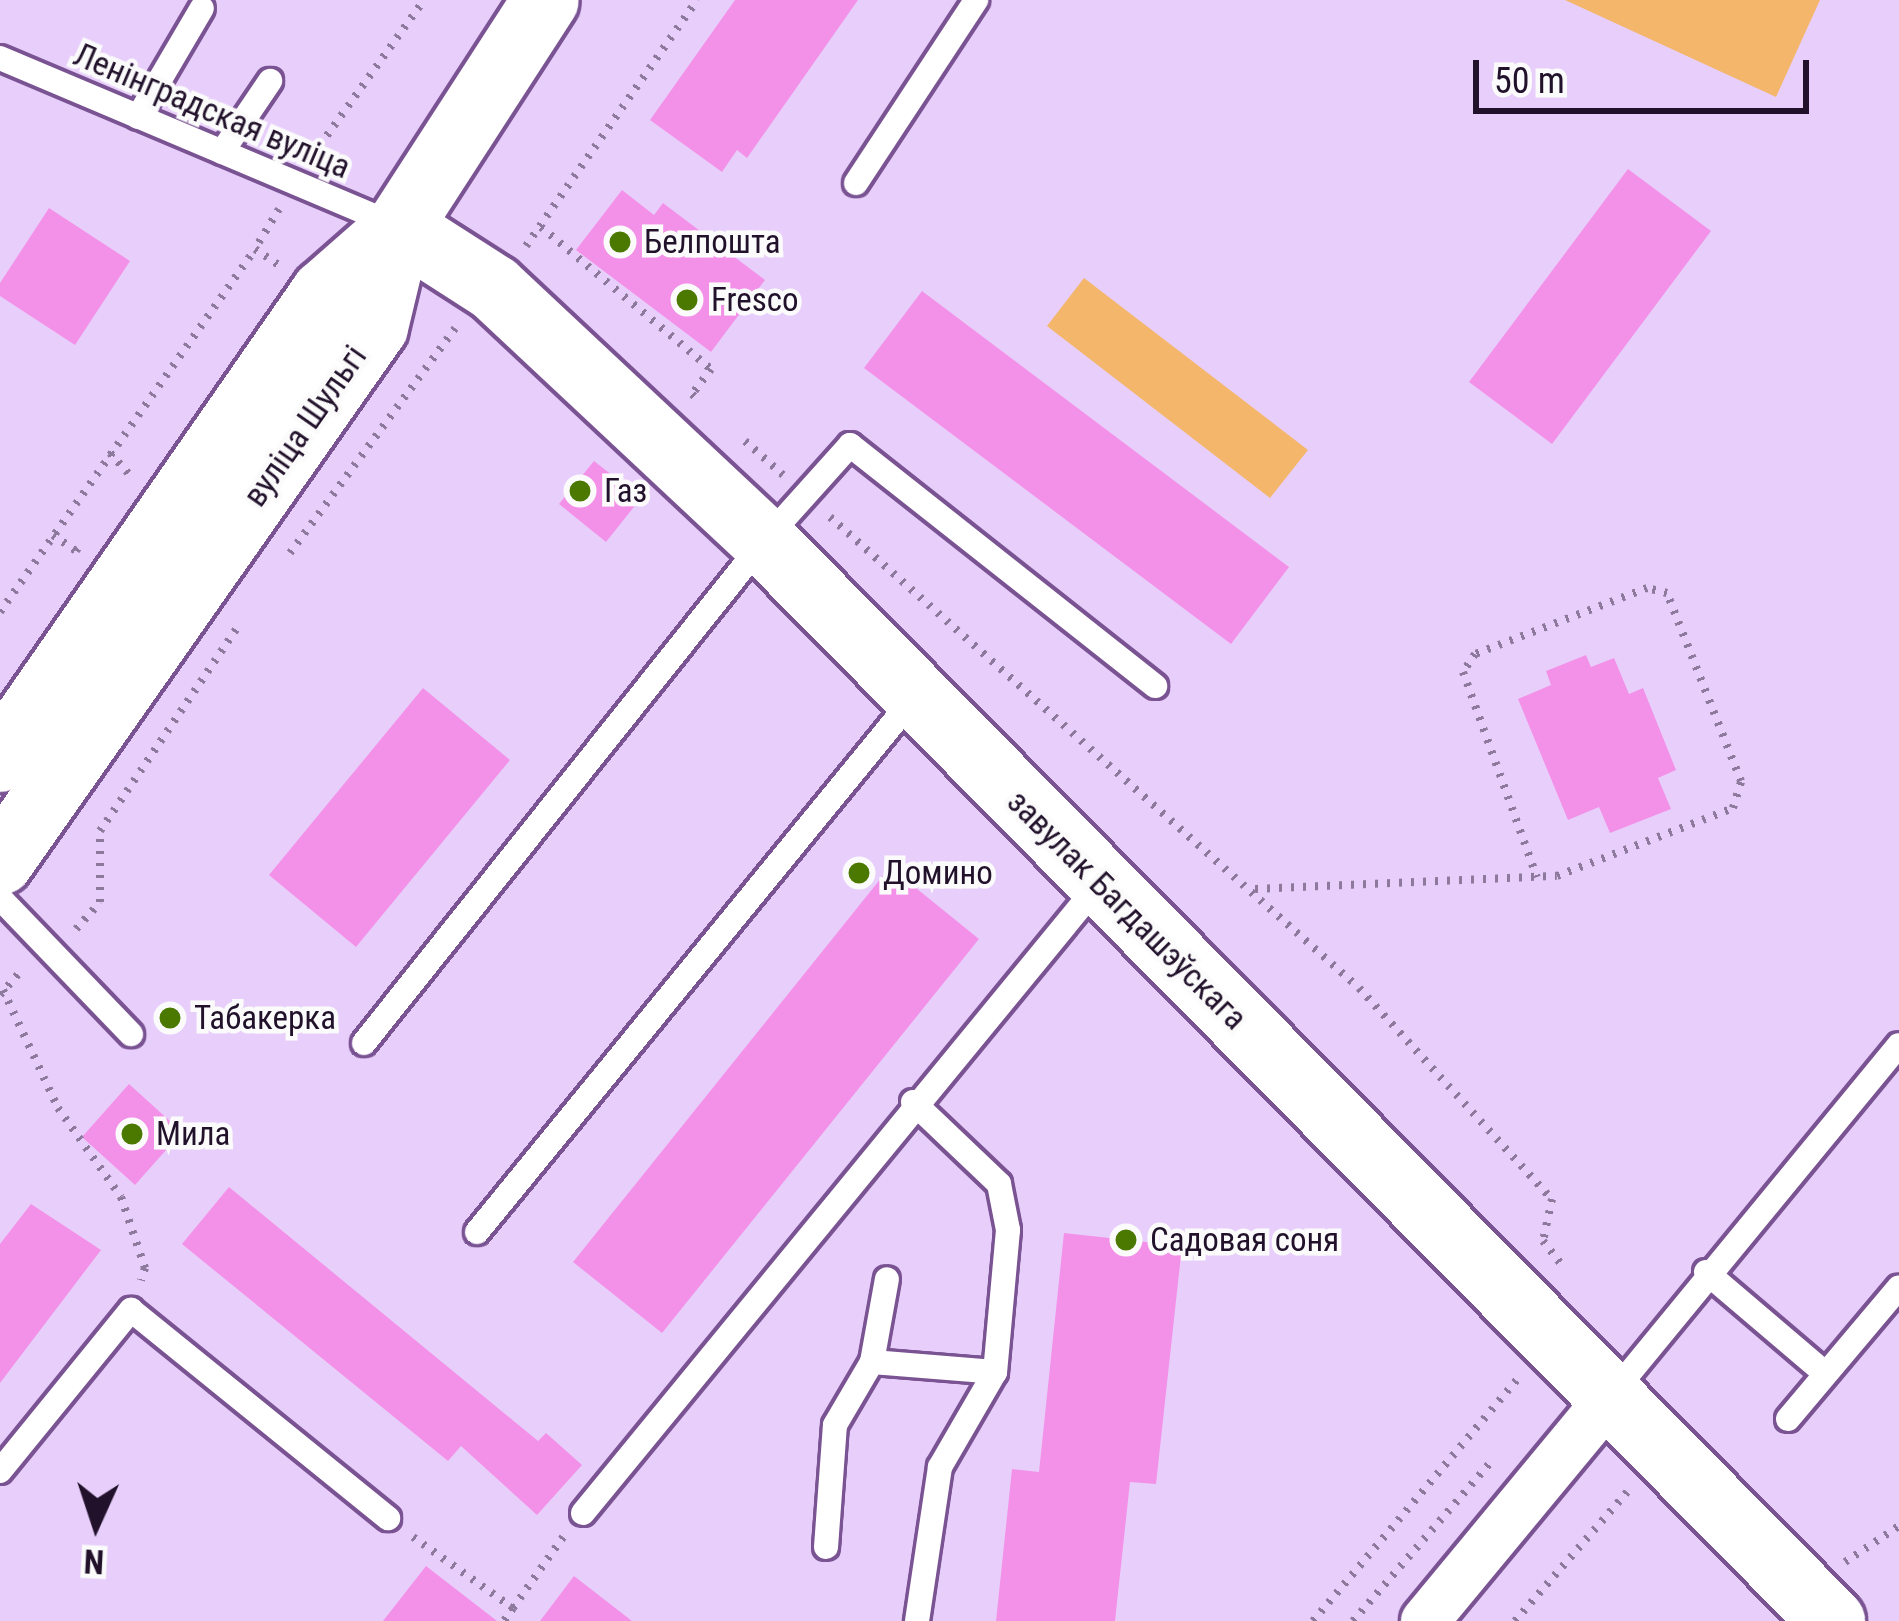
<!DOCTYPE html>
<meta charset="utf-8">
<style>
body{margin:0}
#map{position:relative;width:1899px;height:1621px;overflow:hidden;background:#e8cffb;font-family:"Roboto Condensed",sans-serif}
div>[style]{position:absolute}
.green>*{inset:0;background:#f3b66b}
.building>*{inset:0;background:#f391e9}
.path>*{height:8px;margin-top:-4px;transform-origin:0;background:repeating-linear-gradient(90deg,#8d799c 0 3px,transparent 0 12px)}
.roads{filter:drop-shadow(3px 0 #7a5393) drop-shadow(-3px 0 #7a5393) drop-shadow(0 3px #7a5393) drop-shadow(0 -3px #7a5393)}
.lane>*{height:24px;margin:-12px;padding:0 12px;transform-origin:12px;border-radius:12px;background:#fff}
.street>*{height:48px;margin:-24px;padding:0 24px;transform-origin:24px;border-radius:24px;background:#fff}
.secondary>*{height:66px;margin:-33px;padding:0 33px;transform-origin:33px;border-radius:33px;background:#fff}
.dots>*{width:33px;height:33px;translate:-50% -50%;box-sizing:border-box;border:6px solid #fbfbfb;border-radius:50%}
span{translate:-50% -50%;white-space:nowrap;text-align:center;line-height:1.15;-webkit-text-stroke:9px #fbfbfb;paint-order:stroke}
.street-label{font-size:33px;color:#21112b}
.poi-label{font-size:33px;color:#21112b}
.left{translate:0 -50%;text-align:left}
.north{position:absolute;left:36px;top:1465px;width:120px;height:120px;-webkit-text-stroke:9px #fbfbfb;paint-order:stroke;rotate:183deg;font-size:33px;font-weight:700;line-height:48px;text-align:center;color:#21112b}
.north::after{content:'';display:block;margin:auto;width:42px;height:54px;background:#21112b;clip-path:polygon(50% 0,100% 100%,50% 72%,0 100%)}
.scale{position:absolute;left:1473px;top:60px;width:336px;height:54px;box-sizing:border-box;border:6px solid #21112b;border-top:0;padding-left:15px;font-size:36px;line-height:42px;white-space:nowrap;color:#21112b;-webkit-text-stroke:9px #fbfbfb;paint-order:stroke}
</style>
<div id="map">
<div class="green">
<i style="clip-path:polygon(1565px 0,1820px 0,1776px 97px)"></i>
<i style="clip-path:polygon(1084px 278px,1308px 450px,1270px 498px,1047px 326px)"></i>
</div>
<div class="building">
<i style="clip-path:polygon(735px 0,858px 0,747px 158px,737px 150px,722px 172px,650px 120px)"></i>
<i style="clip-path:polygon(1628px 169px,1711px 231px,1552px 444px,1469px 382px)"></i>
<i style="clip-path:polygon(622px 190px,654px 215px,663px 203px,765px 280px,711px 352px,576px 250px)"></i>
<i style="clip-path:polygon(49px 208px,130px 261px,75px 345px,0 296px,0 283px)"></i>
<i style="clip-path:polygon(922px 291px,1289px 567px,1231px 644px,864px 368px)"></i>
<i style="clip-path:polygon(594px 461px,641px 498px,606px 542px,559px 504px)"></i>
<i style="clip-path:polygon(1586px 655px,1591px 667px,1614px 658px,1629px 694px,1643px 688px,1676px 770px,1658px 778px,1671px 809px,1610px 833px,1599px 807px,1568px 820px,1518px 699px,1551px 685px,1546px 671px)"></i>
<i style="clip-path:polygon(423px 688px,510px 760px,356px 947px,269px 875px)"></i>
<i style="clip-path:polygon(890px 867px,979px 939px,662px 1333px,573px 1262px)"></i>
<i style="clip-path:polygon(129px 1084px,182px 1132px,135px 1185px,82px 1137px)"></i>
<i style="clip-path:polygon(229px 1187px,538px 1441px,546px 1433px,582px 1465px,537px 1515px,461px 1446px,448px 1461px,182px 1244px)"></i>
<i style="clip-path:polygon(31px 1204px,101px 1250px,0 1383px,0 1244px)"></i>
<i style="clip-path:polygon(1064px 1233px,1182px 1246px,1156px 1484px,1130px 1482px,1115px 1621px,996px 1621px,1012px 1469px,1039px 1472px)"></i>
<i style="clip-path:polygon(426px 1566px,497px 1621px,383px 1621px)"></i>
<i style="clip-path:polygon(574px 1576px,632px 1621px,540px 1621px)"></i>
</div>
<div class="path">
<i style="left:313px;top:155px;width:191px;rotate:-54.4deg"></i>
<i style="left:279px;top:209px;width:47px;rotate:121deg"></i>
<i style="left:255px;top:249px;width:29px;rotate:34deg"></i>
<i style="left:541px;top:227px;width:222px;rotate:39.9deg"></i>
<i style="left:711px;top:369px;width:31px;rotate:127deg"></i>
<i style="left:692px;top:394px;width:8px;rotate:45deg"></i>
<i style="left:526px;top:246px;width:300px;rotate:-55.2deg"></i>
<i style="left:745px;top:441px;width:51px;rotate:41.8deg"></i>
<i style="left:110px;top:453px;width:28px;rotate:48deg"></i>
<i style="left:830px;top:517px;width:708px;rotate:41.68deg"></i>
<i style="left:1359px;top:988px;width:286px;rotate:47.6deg"></i>
<i style="left:1552px;top:1199px;width:43px;rotate:102.1deg"></i>
<i style="left:1543px;top:1241px;width:28px;rotate:52deg"></i>
<i style="left:53px;top:535px;width:28px;rotate:35deg"></i>
<i style="left:76px;top:551px;width:6px;rotate:-59deg"></i>
<i style="left:290px;top:553px;width:279px;rotate:-53.7deg"></i>
<i style="left:0;top:612px;width:444px;rotate:-54.9deg"></i>
<i style="left:1255px;top:889px;width:302px;rotate:-2.5deg"></i>
<i style="left:1557px;top:876px;width:189px;rotate:-21.1deg"></i>
<i style="left:1733px;top:808px;width:28px;rotate:-73deg"></i>
<i style="left:1741px;top:781px;width:202px;rotate:-111.5deg"></i>
<i style="left:1667px;top:593px;width:21px;rotate:-166deg"></i>
<i style="left:1647px;top:588px;width:184px;rotate:159deg"></i>
<i style="left:1475px;top:654px;width:22px;rotate:124deg"></i>
<i style="left:1463px;top:672px;width:218px;rotate:70.2deg"></i>
<i style="left:76px;top:929px;width:36px;rotate:-48deg"></i>
<i style="left:100px;top:902px;width:71px;rotate:-90deg"></i>
<i style="left:100px;top:831px;width:244px;rotate:-56deg"></i>
<i style="left:3px;top:990px;width:130px;rotate:65deg"></i>
<i style="left:58px;top:1108px;width:109px;rotate:54.7deg"></i>
<i style="left:121px;top:1197px;width:75px;rotate:71.3deg"></i>
<i style="left:145px;top:1268px;width:13px;rotate:108deg"></i>
<i style="left:0;top:995px;width:33px;rotate:-49deg"></i>
<i style="left:413px;top:1537px;width:123px;rotate:35.4deg"></i>
<i style="left:513px;top:1608px;width:16px;rotate:125deg"></i>
<i style="left:1845px;top:1562px;width:65px;rotate:-33.7deg"></i>
<i style="left:513px;top:1608px;width:87px;rotate:-54.8deg"></i>
<i style="left:1313px;top:1621px;width:318px;rotate:-49.8deg"></i>
<i style="left:1353px;top:1621px;width:209px;rotate:-49.1deg"></i>
<i style="left:1515px;top:1621px;width:171px;rotate:-49deg"></i>
</div>
<div class="roads">
<div class="lane">
<i style="left:0;top:58px;width:430px;rotate:22.9deg"></i>
<i style="left:138px;top:117px;width:126px;rotate:-59.6deg"></i>
<i style="left:222px;top:152px;width:86px;rotate:-55.9deg"></i>
<i style="left:856px;top:183px;width:219px;rotate:-56.7deg"></i>
<i style="left:0;top:898px;width:189px;rotate:46.1deg"></i>
<i style="left:364px;top:1043px;width:642px;rotate:-51.45deg"></i>
<i style="left:764px;top:541px;width:129px;rotate:-48.1deg"></i>
<i style="left:850px;top:445px;width:389px;rotate:38.3deg"></i>
<i style="left:913px;top:1102px;width:119px;rotate:43.6deg"></i>
<i style="left:999px;top:1184px;width:47px;rotate:78.9deg"></i>
<i style="left:1008px;top:1230px;width:143px;rotate:95.2deg"></i>
<i style="left:995px;top:1372px;width:110px;rotate:120.1deg"></i>
<i style="left:940px;top:1467px;width:156px;rotate:98.5deg"></i>
<i style="left:477px;top:1232px;width:694px;rotate:-50.73deg"></i>
<i style="left:1706px;top:1272px;width:157px;rotate:40.4deg"></i>
<i style="left:872px;top:1362px;width:123px;rotate:4.6deg"></i>
<i style="left:1613px;top:1393px;width:450px;rotate:-50.6deg"></i>
<i style="left:1788px;top:1419px;width:172px;rotate:-49.9deg"></i>
<i style="left:0;top:1471px;width:208px;rotate:-50.9deg"></i>
<i style="left:131px;top:1310px;width:331px;rotate:39deg"></i>
<i style="left:583px;top:1513px;width:814px;rotate:-50.64deg"></i>
<i style="left:826px;top:1547px;width:122px;rotate:-85.8deg"></i>
<i style="left:835px;top:1425px;width:73px;rotate:-59.6deg"></i>
<i style="left:872px;top:1362px;width:84px;rotate:-79.8deg"></i>
</div>
<div class="street">
<i style="left:1425px;top:1621px;width:293px;rotate:-50.4deg"></i>
</div>
<div class="secondary">
<i style="left:399px;top:227px;width:113px;rotate:32.7deg"></i>
<i style="left:494px;top:288px;width:370px;rotate:43.1deg"></i>
<i style="left:764px;top:541px;width:1519px;rotate:45.32deg"></i>
<i style="left:0;top:759px;width:568px;rotate:-55.19deg"></i>
<i style="left:324px;top:293px;width:100px;rotate:-41.3deg"></i>
<i style="left:399px;top:227px;width:270px;rotate:-57.1deg"></i>
<i style="left:0;top:862px;width:653px;rotate:-54.97deg"></i>
<i style="left:375px;top:327px;width:103px;rotate:-76.5deg"></i>
</div>
</div>
<div class="dots">
<i style="left:620px;top:242px;background:#4b7900"></i>
<i style="left:687px;top:300px;background:#4b7900"></i>
<i style="left:580px;top:491px;background:#4b7900"></i>
<i style="left:859px;top:873px;background:#4b7900"></i>
<i style="left:170px;top:1018px;background:#4b7900"></i>
<i style="left:132px;top:1134px;background:#4b7900"></i>
<i style="left:1126px;top:1240px;background:#4b7900"></i>
</div>
<div class="street-label">
<span style="left:212px;top:111px;rotate:23deg">Ленінградская вуліца</span>
<span style="left:305px;top:426px;rotate:-55deg">вуліца Шульгі</span>
<span style="left:1127px;top:910px;rotate:45deg">завулак Багдашэўскага</span>
</div>
<div class="poi-label">
<span class="left" style="left:644px;top:242px">Белпошта</span>
<span class="left" style="left:711px;top:300px">Fresco</span>
<span class="left" style="left:604px;top:491px">Газ</span>
<span class="left" style="left:883px;top:873px">Домино</span>
<span class="left" style="left:194px;top:1018px">Табакерка</span>
<span class="left" style="left:156px;top:1134px">Мила</span>
<span class="left" style="left:1150px;top:1240px">Садовая соня</span>
</div>
<div class="north">N</div>
<div class="scale">50 m</div>
</div>
